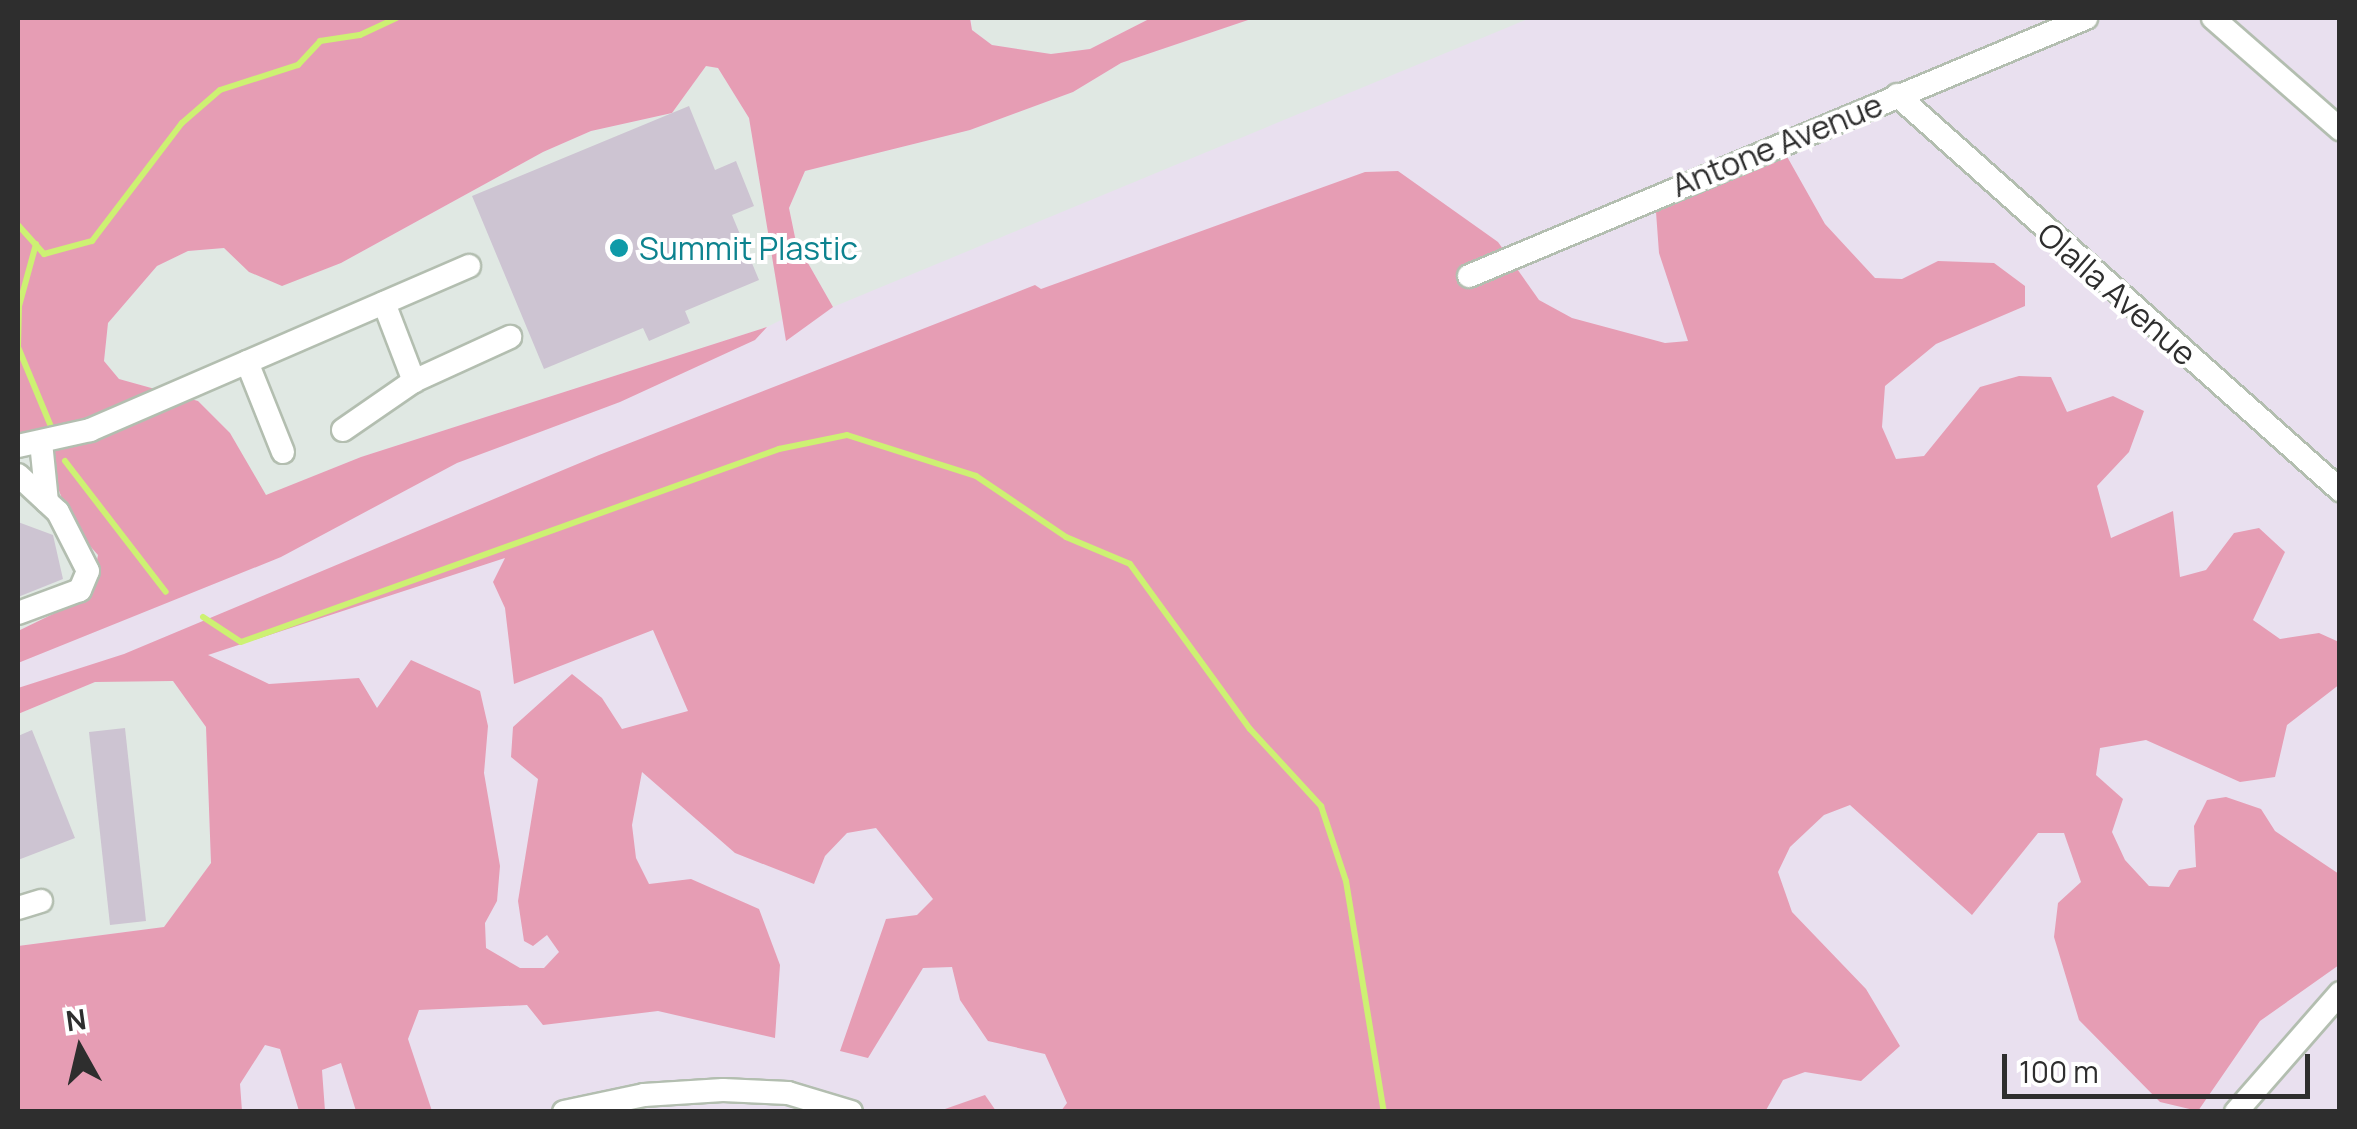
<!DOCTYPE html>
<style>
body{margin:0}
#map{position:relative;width:2357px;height:1129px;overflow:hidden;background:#e9e0ef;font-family:Manrope,sans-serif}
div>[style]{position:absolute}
.industrial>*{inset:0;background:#e0e8e3}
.green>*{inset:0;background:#e69db4}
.stream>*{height:6px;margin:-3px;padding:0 3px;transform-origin:3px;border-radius:3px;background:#cdf173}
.building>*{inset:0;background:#cdc4d2}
.roads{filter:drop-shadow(2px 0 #b3beb0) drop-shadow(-2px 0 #b3beb0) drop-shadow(0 2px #b3beb0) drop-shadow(0 -2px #b3beb0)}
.minor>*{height:22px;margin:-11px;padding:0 11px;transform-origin:11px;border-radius:11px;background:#fff}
.dots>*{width:28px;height:28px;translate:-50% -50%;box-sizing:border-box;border:5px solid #fff;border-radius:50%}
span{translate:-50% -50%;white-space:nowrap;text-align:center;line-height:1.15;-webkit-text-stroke:8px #fff;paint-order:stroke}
.street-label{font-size:32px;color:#2e2e2e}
.culture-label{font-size:32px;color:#0d838f}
.left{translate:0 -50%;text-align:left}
.frame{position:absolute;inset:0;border:20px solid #2e2e2e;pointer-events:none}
.north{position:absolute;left:30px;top:999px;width:100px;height:100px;-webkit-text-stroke:8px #fff;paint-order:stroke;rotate:352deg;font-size:28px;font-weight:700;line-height:40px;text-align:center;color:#2e2e2e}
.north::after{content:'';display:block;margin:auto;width:35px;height:45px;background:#2e2e2e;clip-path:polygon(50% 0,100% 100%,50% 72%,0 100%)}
.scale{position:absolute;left:2002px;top:1054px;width:308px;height:45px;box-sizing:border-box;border:5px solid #2e2e2e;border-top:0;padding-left:12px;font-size:30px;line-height:35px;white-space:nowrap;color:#2e2e2e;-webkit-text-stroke:8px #fff;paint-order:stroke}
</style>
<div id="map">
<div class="industrial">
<i style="clip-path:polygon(971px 18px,1151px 18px,1090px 49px,1051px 54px,992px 45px,972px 30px)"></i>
<i style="clip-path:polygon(1254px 18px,1530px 18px,833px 307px,796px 242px,789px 208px,805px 171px,970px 130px,1073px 92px,1121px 63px)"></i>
<i style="clip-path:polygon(706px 66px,718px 68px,749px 118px,783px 319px,767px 327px,361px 457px,265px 496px,230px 433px,198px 401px,119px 379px,104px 361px,108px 323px,157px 266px,188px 251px,224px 248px,249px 271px,282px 285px,341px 263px,543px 152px,591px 131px,672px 113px)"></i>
<i style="clip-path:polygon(49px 448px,73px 527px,98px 555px,90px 596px,18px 631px,18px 454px)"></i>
<i style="clip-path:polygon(153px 676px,173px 681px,206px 727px,211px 864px,164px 927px,18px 946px,18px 714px,95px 682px)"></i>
</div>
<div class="green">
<i style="clip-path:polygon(18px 18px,970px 18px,972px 30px,992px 45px,1051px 54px,1090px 49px,1151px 18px,1254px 18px,1121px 63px,1073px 92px,970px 130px,805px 171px,789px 208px,796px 242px,833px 307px,786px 341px,749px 118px,718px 68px,706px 66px,672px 113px,591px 131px,543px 152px,341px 263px,282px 286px,249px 272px,224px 248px,188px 251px,157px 266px,108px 323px,104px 361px,119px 379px,198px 401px,230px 433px,266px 495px,361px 457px,767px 327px,755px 340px,620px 402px,457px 463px,281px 557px,18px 663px,18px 631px,90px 596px,98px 555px,73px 527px,56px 483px,18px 433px)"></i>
<i style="clip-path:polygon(evenodd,1785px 153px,1825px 224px,1875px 278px,1902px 279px,1938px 261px,1994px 263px,2025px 286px,2025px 306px,1936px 344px,1885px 386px,1882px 427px,1896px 459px,1924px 456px,1980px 387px,2019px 376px,2051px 377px,2067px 412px,2113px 396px,2144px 411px,2129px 452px,2097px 486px,2111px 538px,2173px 511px,2180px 577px,2206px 570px,2234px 533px,2259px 528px,2285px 552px,2253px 620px,2280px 639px,2319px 633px,2339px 642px,2340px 684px,2287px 725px,2275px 777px,2240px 782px,2146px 740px,2100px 748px,2096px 775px,2123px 799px,2112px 832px,2125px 860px,2149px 886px,2169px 887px,2179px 870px,2196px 867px,2194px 826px,2207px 800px,2226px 797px,2261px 809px,2275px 831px,2339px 874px,2339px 965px,2260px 1021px,2198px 1111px,2160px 1102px,2079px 1020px,2054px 937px,2058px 903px,2081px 882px,2064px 833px,2038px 833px,1972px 915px,1850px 805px,1824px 815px,1790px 847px,1778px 872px,1792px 912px,1866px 989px,1900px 1046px,1861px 1081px,1805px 1072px,1783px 1080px,1765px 1112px,1061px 1111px,1067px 1103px,1045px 1054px,988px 1041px,960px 1000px,952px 967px,923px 968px,868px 1058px,840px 1051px,886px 919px,917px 915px,933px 899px,876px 828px,847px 833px,825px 856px,814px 884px,735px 853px,642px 772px,632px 825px,636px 858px,649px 884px,691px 879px,759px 909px,780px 965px,775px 1038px,658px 1011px,543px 1025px,527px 1005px,419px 1010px,408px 1039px,432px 1111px,356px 1111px,341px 1063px,322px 1070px,325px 1111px,299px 1111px,280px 1049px,265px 1045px,240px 1084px,242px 1111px,18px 1111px,18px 946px,164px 927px,211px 863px,206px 727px,173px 681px,95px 682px,18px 714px,18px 688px,124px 654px,599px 455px,1035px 285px,1041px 289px,1365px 172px,1398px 171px,1498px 242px,1539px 300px,1572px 318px,1665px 343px,1688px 341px,1659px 253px,1656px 212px,1785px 153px,505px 558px,493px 582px,505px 608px,514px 684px,653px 630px,688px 711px,622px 729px,602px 698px,572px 674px,513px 727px,511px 757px,538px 779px,518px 901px,524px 941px,533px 946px,547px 935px,559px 952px,544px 968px,520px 968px,486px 948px,485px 923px,497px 901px,500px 866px,484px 773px,488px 726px,480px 691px,411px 660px,377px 708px,359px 678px,269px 684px,208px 655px,505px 558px)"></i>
<i style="clip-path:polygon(985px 1095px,996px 1111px,945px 1111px,945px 1109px)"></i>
</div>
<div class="stream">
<i style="left:18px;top:225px;width:39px;rotate:48deg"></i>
<i style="left:44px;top:254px;width:50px;rotate:-15.2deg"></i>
<i style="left:92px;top:241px;width:148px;rotate:-52.7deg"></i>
<i style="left:182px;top:123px;width:50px;rotate:-41deg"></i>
<i style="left:220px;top:90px;width:82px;rotate:-17.8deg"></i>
<i style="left:298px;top:65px;width:33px;rotate:-47deg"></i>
<i style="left:320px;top:41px;width:40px;rotate:-8.5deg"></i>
<i style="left:360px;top:35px;width:40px;rotate:-25deg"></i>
<i style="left:36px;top:244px;width:64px;rotate:105.3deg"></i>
<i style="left:19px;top:306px;width:41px;rotate:91.4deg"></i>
<i style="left:18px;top:347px;width:89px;rotate:67.5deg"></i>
<i style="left:65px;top:461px;width:165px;rotate:52.4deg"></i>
<i style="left:203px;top:617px;width:45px;rotate:33.3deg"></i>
<i style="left:241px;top:642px;width:572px;rotate:-19.73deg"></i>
<i style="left:779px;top:449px;width:69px;rotate:-11.6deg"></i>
<i style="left:847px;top:435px;width:135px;rotate:17.6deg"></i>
<i style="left:976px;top:476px;width:109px;rotate:34.1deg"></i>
<i style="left:1066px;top:537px;width:69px;rotate:22.9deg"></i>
<i style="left:1130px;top:564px;width:204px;rotate:54deg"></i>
<i style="left:1250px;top:729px;width:105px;rotate:47.3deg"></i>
<i style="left:1321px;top:806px;width:79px;rotate:71.6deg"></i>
<i style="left:1346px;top:881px;width:234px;rotate:80.7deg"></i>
</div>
<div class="building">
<i style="clip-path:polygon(689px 106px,715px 170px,736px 161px,754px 206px,732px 215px,759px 280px,685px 311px,690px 323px,649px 341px,643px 328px,544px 369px,472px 196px)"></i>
<i style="clip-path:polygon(18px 522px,53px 535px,63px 579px,18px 597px)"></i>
<i style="clip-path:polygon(125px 728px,146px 921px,110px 925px,89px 732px)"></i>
<i style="clip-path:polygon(32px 730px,75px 838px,18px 860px,18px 736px)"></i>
</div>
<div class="roads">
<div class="minor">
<i style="left:2213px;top:18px;width:169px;rotate:41.2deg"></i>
<i style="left:1897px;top:95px;width:594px;rotate:41.72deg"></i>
<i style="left:1469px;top:276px;width:669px;rotate:-22.69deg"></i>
<i style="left:384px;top:303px;width:84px;rotate:69deg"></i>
<i style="left:247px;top:362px;width:97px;rotate:68.2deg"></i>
<i style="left:343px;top:430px;width:86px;rotate:-34.6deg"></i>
<i style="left:414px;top:381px;width:106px;rotate:-24.6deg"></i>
<i style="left:41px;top:442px;width:60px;rotate:84.3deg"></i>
<i style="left:18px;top:446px;width:74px;rotate:-12.5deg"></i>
<i style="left:90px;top:430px;width:413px;rotate:-23.4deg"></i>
<i style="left:18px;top:475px;width:54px;rotate:42.8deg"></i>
<i style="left:58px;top:512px;width:66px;rotate:63deg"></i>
<i style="left:88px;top:571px;width:21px;rotate:113deg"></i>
<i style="left:80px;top:590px;width:66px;rotate:159.6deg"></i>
<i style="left:18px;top:908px;width:24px;rotate:-17deg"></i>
<i style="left:564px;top:1112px;width:82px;rotate:-12deg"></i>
<i style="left:644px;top:1095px;width:79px;rotate:-3.6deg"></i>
<i style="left:723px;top:1090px;width:65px;rotate:2.6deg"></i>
<i style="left:788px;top:1093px;width:66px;rotate:16.8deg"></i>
<i style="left:2236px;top:1112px;width:158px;rotate:-48.8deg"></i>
</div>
</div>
<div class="dots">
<i style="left:619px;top:248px;background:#0f9aa8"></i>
</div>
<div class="street-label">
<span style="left:1777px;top:145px;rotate:-22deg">Antone Avenue</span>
<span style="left:2117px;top:294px;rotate:41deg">Olalla Avenue</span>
</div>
<div class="culture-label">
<span class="left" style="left:639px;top:248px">Summit Plastic</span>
</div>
<div class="frame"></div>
<div class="north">N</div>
<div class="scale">100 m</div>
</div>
